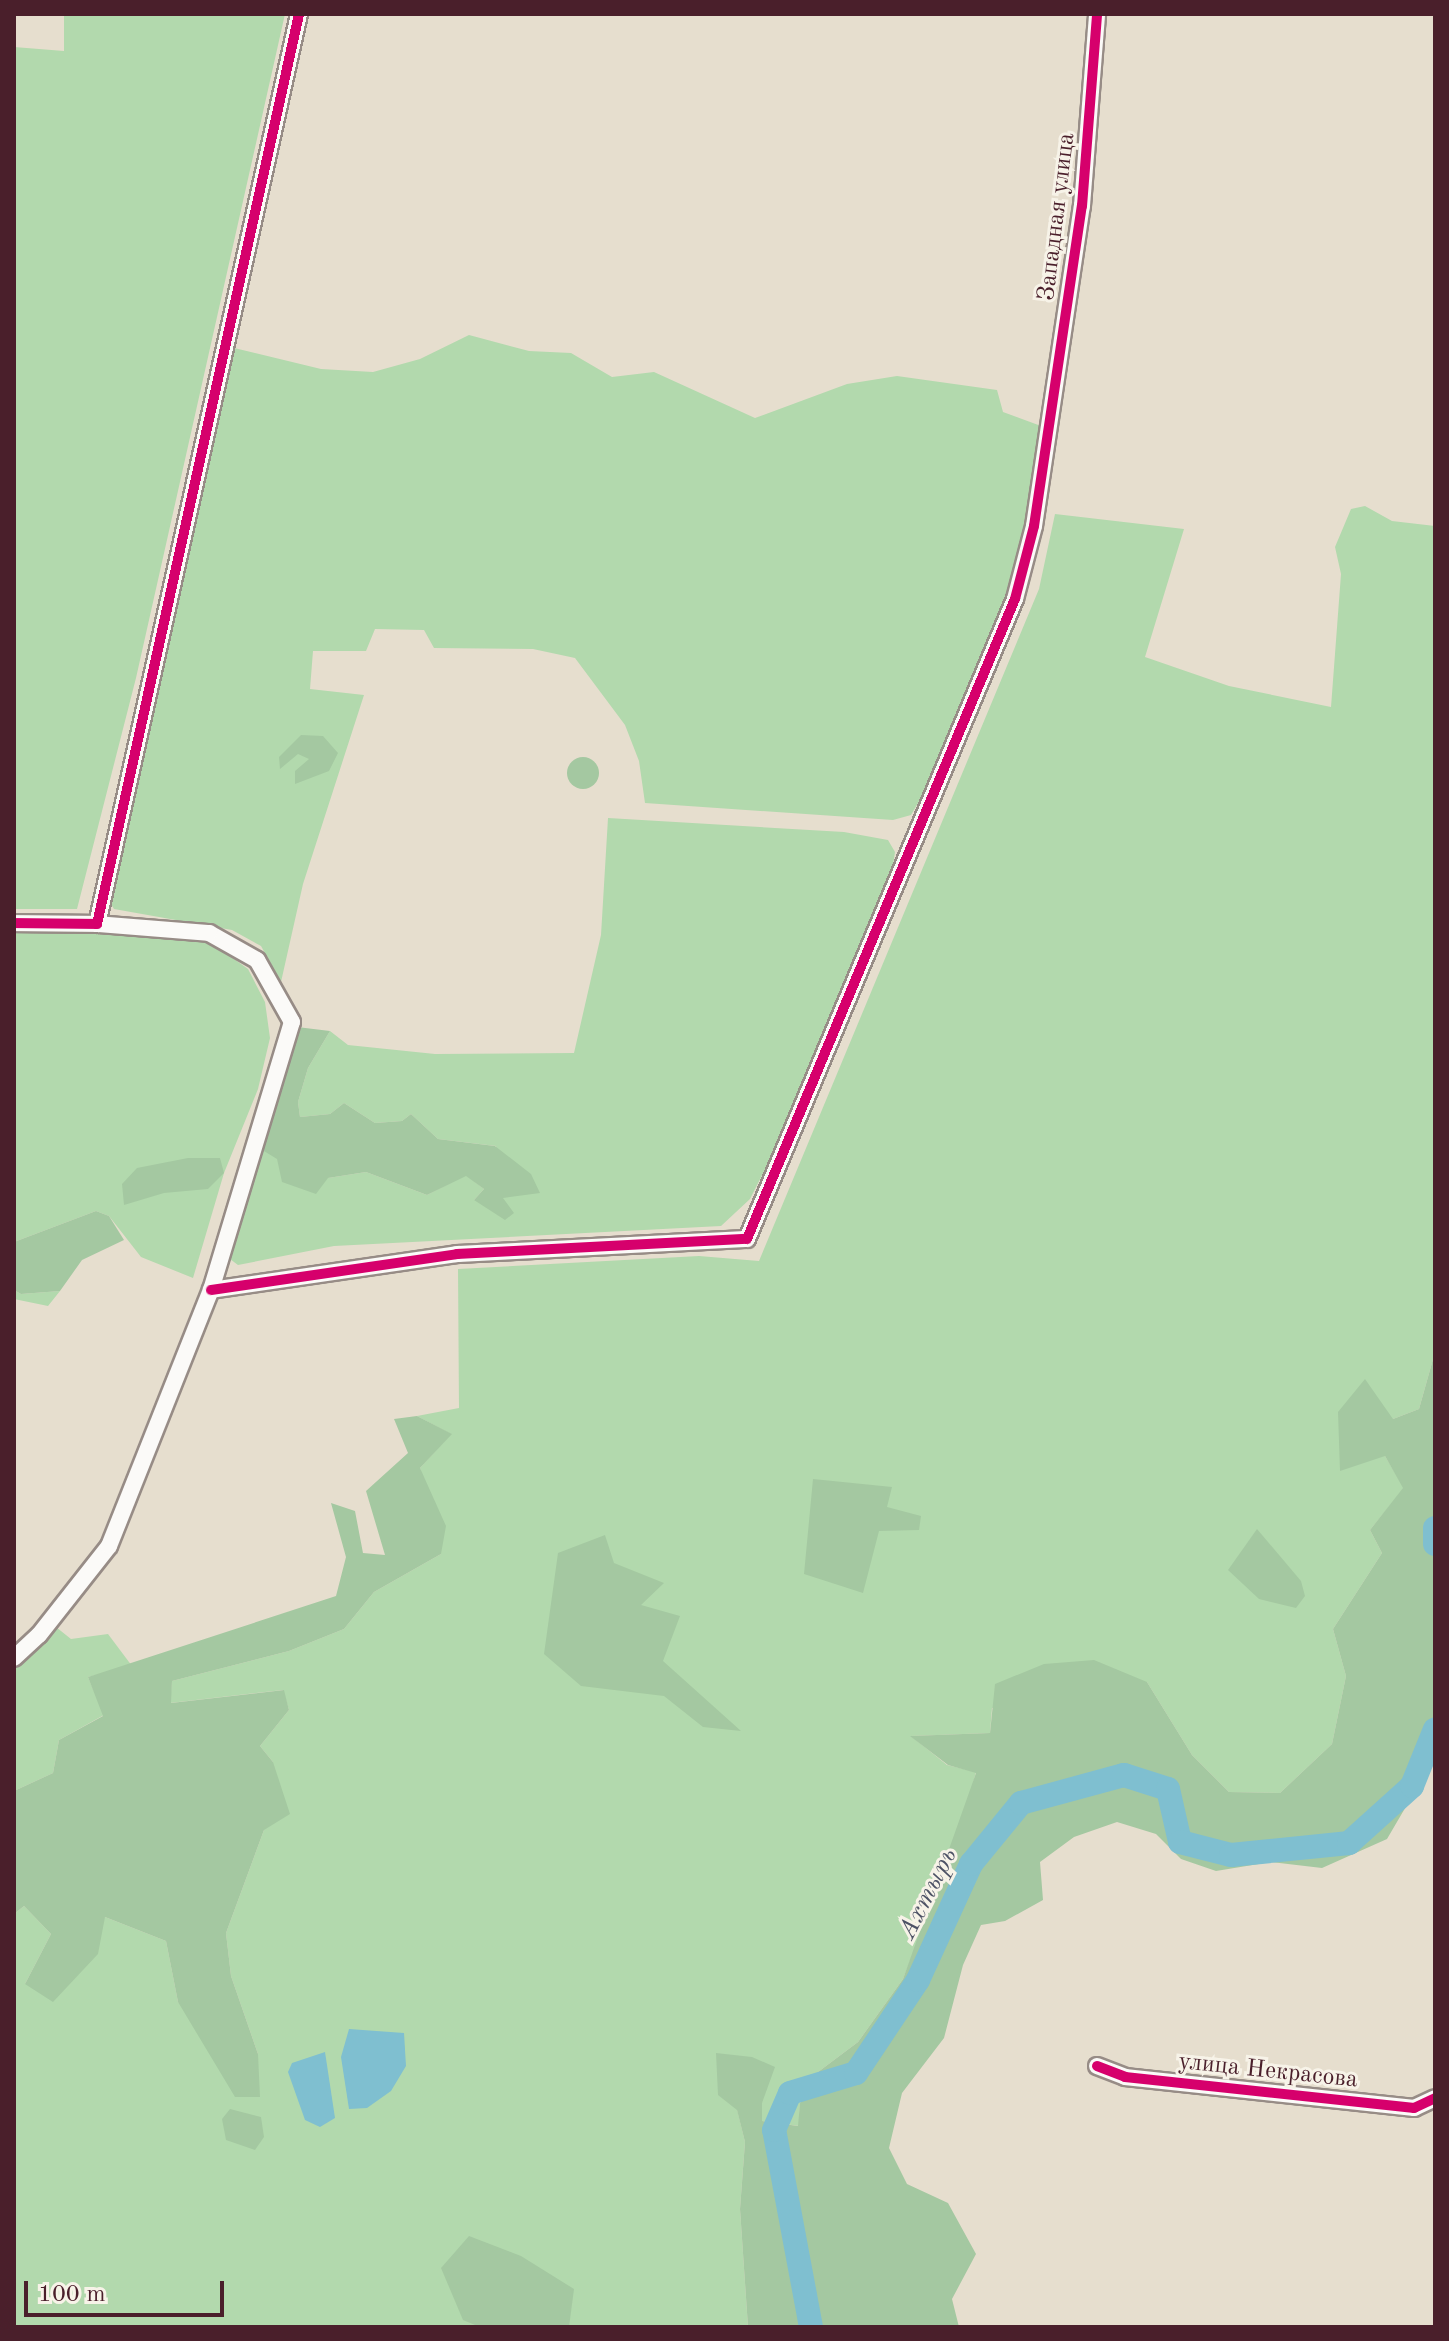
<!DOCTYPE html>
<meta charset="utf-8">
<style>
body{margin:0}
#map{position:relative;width:1449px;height:2341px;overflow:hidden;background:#e6dece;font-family:"Old Standard TT",serif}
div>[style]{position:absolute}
.green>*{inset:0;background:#b2d9ad}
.forest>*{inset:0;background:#a4c8a1}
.round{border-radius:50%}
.water>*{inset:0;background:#7fbfd0}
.river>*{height:24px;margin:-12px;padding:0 12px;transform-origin:12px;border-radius:12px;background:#7fbfd0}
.roads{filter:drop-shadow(2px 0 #978c86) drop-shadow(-2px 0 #978c86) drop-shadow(0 2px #978c86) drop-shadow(0 -2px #978c86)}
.street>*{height:16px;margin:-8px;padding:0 8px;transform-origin:8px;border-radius:8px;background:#fbfaf8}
.cycleway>*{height:10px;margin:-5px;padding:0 5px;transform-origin:5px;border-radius:5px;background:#d6006c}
span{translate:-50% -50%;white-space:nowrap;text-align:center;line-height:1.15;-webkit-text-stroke:6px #f7f3e8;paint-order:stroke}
.street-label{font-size:24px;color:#4a1f2b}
.water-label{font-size:26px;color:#4d5265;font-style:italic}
.frame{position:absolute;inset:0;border:16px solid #4a1f2b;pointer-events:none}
.scale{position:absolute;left:24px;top:2281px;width:200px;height:36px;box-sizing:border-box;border:4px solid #4a1f2b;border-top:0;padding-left:10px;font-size:24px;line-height:28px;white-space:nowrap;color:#4a1f2b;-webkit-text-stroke:6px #f7f3e8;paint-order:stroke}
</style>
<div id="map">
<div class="green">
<i style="clip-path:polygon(64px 14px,285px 14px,136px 678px,77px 909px,14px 909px,14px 47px,64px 51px)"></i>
<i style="clip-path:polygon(469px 335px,529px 351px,571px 353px,612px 377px,654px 372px,755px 418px,847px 384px,897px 376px,997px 390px,1003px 412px,1041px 426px,1028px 530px,1004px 605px,928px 786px,911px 815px,893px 820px,645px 803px,639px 761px,625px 725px,575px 658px,533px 649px,434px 648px,424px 630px,375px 629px,366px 651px,313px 651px,310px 689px,364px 695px,303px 884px,281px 982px,261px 946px,232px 930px,114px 909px,108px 899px,230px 347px,321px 369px,373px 372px,420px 359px)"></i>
<i style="clip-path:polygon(1365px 506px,1392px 521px,1435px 526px,1435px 1352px,1419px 1409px,1393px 1419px,1385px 1456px,1404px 1488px,1370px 1530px,1382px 1553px,1333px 1629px,1346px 1676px,1332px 1744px,1280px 1793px,1229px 1792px,1192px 1755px,1147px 1682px,992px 1708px,990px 1733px,911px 1736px,947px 1765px,976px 1772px,961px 1828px,903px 1979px,858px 2042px,814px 2075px,800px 2103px,799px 2126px,762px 2121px,762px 2103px,737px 2109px,745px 2142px,740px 2209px,748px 2327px,14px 2327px,14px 1914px,24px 1906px,51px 1934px,25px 1984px,105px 1917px,166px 1941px,178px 2002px,258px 2054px,231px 1976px,226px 1933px,264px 1830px,273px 1762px,260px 1746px,289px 1710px,283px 1690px,170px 1703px,172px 1681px,289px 1651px,344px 1629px,374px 1592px,441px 1554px,420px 1468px,451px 1434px,417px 1416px,459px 1408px,458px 1269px,699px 1256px,759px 1261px,1039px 589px,1055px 514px,1184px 529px,1145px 657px,1229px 686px,1331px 707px,1341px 574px,1335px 547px,1351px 509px)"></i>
<i style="clip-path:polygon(608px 818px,844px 832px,888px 840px,895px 852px,890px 885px,794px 1112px,750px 1199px,721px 1226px,334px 1246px,238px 1265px,226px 1256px,259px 1148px,328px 1178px,366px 1172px,427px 1195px,466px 1175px,484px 1189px,474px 1200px,502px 1198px,496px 1146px,438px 1139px,411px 1114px,402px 1121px,375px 1123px,344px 1103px,330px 1114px,300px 1117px,298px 1102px,308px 1068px,330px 1031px,348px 1045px,435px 1054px,574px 1053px,601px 935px)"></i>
<i style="clip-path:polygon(105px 932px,206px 939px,248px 969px,265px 1002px,270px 1038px,258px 1089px,224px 1173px,193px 1278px,141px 1257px,109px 1216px,96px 1211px,14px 1242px,14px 933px)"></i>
<i style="clip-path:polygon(14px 1290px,21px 1294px,60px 1291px,48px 1306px,14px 1299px)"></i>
<i style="clip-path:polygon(56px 1627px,71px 1639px,108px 1634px,132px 1666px,88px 1677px,104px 1715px,59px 1740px,53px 1773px,14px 1791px,14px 1667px)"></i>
</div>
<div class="forest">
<i style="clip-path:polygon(301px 735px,323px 736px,338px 753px,329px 771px,295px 784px,295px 771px,309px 759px,298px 754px,280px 769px,279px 757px)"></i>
<i class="round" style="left:567px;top:757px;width:32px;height:32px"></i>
<i style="clip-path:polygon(297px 1027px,330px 1031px,308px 1068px,298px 1102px,300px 1117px,330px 1114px,344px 1103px,375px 1123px,402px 1121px,411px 1114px,438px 1139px,495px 1146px,531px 1174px,540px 1193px,503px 1198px,514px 1213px,505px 1220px,474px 1200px,484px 1189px,466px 1176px,427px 1195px,366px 1172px,328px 1178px,316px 1194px,282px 1182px,277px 1159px,259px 1148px)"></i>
<i style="clip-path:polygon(188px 1158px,220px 1158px,224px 1173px,208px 1189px,164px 1193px,124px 1205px,122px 1184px,137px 1168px)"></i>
<i style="clip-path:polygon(96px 1211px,109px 1216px,124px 1240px,82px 1260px,60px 1291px,21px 1294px,14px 1290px,14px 1242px)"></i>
<i style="clip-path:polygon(1435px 1352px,1435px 1757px,1387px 1839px,1322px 1868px,1271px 1862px,1216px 1871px,1181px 1859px,1156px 1834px,1117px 1822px,1074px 1837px,1040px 1862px,1043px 1900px,1005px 1921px,981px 1925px,963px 1965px,944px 2038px,902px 2093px,889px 2148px,907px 2184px,948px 2203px,976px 2254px,952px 2299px,959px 2327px,748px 2327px,740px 2209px,745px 2142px,737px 2110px,718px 2095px,716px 2053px,752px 2057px,775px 2067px,762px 2103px,762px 2121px,798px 2126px,800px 2103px,814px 2075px,858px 2042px,903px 1979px,976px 1773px,948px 1765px,910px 1736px,990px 1733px,995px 1684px,1044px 1664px,1094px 1660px,1147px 1682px,1192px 1755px,1229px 1792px,1280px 1793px,1332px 1744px,1346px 1676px,1333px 1629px,1382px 1553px,1370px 1530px,1403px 1488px,1385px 1456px,1340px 1471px,1338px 1412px,1365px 1379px,1393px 1419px,1419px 1409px)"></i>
<i style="clip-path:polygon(417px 1416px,452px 1434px,420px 1468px,446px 1526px,441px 1554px,374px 1592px,344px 1629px,289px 1651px,172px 1681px,171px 1703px,284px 1690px,289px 1710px,260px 1746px,273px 1762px,290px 1814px,264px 1830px,226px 1933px,231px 1976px,258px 2054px,260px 2097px,235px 2097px,178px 2002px,166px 1941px,105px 1917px,98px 1954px,53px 2002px,25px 1984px,51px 1934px,24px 1906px,14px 1914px,14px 1791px,53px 1773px,59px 1740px,103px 1716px,88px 1677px,336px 1596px,346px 1557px,331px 1503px,355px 1511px,363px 1553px,385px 1555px,366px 1491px,408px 1453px,394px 1419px)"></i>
<i style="clip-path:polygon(813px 1479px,892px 1487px,887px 1507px,921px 1516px,919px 1530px,879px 1531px,863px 1593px,804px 1574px)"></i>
<i style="clip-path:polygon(1257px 1529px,1301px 1581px,1305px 1596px,1296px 1608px,1259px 1599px,1228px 1570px)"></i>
<i style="clip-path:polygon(605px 1535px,614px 1563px,664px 1583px,641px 1605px,680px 1616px,663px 1661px,741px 1731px,703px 1727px,664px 1696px,581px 1686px,544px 1654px,558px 1553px)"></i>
<i style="clip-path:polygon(230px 2109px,261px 2117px,264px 2137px,255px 2150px,226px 2140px,222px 2119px)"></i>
<i style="clip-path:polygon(469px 2236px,521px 2256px,574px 2289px,569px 2327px,480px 2327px,463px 2320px,441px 2268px)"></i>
</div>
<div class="water">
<i style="clip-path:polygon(349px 2029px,404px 2033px,406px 2066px,391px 2091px,367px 2108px,349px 2109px,341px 2057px)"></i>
<i style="clip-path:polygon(325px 2052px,335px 2118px,320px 2127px,305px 2120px,288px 2072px,292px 2063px)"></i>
</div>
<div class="river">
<i style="left:1435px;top:1528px;width:16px;rotate:90deg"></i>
<i style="left:811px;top:2327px;width:200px;rotate:-100.6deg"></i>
<i style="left:774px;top:2130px;width:40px;rotate:-66.6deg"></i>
<i style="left:790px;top:2093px;width:69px;rotate:-16.9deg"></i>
<i style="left:856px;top:2073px;width:112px;rotate:-56.3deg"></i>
<i style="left:918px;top:1980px;width:128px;rotate:-65.4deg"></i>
<i style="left:971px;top:1864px;width:79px;rotate:-50.7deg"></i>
<i style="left:1021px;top:1803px;width:107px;rotate:-15.2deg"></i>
<i style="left:1124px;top:1775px;width:46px;rotate:17.7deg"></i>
<i style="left:1168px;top:1789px;width:54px;rotate:77.2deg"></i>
<i style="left:1180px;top:1842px;width:53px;rotate:14.3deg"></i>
<i style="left:1231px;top:1855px;width:119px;rotate:-5.8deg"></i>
<i style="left:1349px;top:1843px;width:85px;rotate:-42.1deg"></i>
<i style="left:1412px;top:1786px;width:61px;rotate:-68deg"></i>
</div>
<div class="roads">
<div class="street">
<i style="left:14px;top:923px;width:83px;rotate:0.7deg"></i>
<i style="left:97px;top:924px;width:932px;rotate:-77.48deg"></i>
<i style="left:211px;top:1290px;width:249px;rotate:-8.3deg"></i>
<i style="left:457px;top:1254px;width:290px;rotate:-3deg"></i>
<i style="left:747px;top:1239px;width:694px;rotate:-67.28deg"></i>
<i style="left:1015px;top:599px;width:75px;rotate:-75.4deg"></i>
<i style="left:1034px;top:526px;width:324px;rotate:-81.5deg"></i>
<i style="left:1082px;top:206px;width:193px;rotate:-85.5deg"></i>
<i style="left:14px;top:1658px;width:34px;rotate:-43deg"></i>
<i style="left:39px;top:1635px;width:113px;rotate:-51.8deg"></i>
<i style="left:109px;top:1546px;width:276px;rotate:-68.3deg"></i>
<i style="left:211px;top:1290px;width:280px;rotate:-73.2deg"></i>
<i style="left:292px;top:1022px;width:71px;rotate:-119.4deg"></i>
<i style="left:257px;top:960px;width:55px;rotate:-150.6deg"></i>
<i style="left:209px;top:933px;width:112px;rotate:-175.4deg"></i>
<i style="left:1097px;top:2066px;width:30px;rotate:21deg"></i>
<i style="left:1125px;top:2077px;width:291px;rotate:6.1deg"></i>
<i style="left:1414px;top:2108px;width:23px;rotate:-25deg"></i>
</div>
</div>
<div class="cycleway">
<i style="left:14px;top:923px;width:83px;rotate:0.7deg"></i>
<i style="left:97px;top:924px;width:932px;rotate:-77.48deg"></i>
<i style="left:211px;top:1290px;width:249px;rotate:-8.3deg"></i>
<i style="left:457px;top:1254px;width:290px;rotate:-3deg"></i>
<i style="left:747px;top:1239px;width:694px;rotate:-67.28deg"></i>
<i style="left:1015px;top:599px;width:75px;rotate:-75.4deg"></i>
<i style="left:1034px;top:526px;width:324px;rotate:-81.5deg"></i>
<i style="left:1082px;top:206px;width:193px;rotate:-85.5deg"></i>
<i style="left:1097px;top:2066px;width:30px;rotate:21deg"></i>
<i style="left:1125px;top:2077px;width:291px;rotate:6.1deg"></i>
<i style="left:1414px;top:2108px;width:23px;rotate:-25deg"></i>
</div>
<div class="street-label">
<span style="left:1058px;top:217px;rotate:-83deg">Западная улица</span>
<span style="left:1268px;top:2072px;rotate:6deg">улица Некрасова</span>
</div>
<div class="water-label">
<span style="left:929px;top:1894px;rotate:-63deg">Ахтырь</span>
</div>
<div class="frame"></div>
<div class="scale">100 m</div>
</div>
